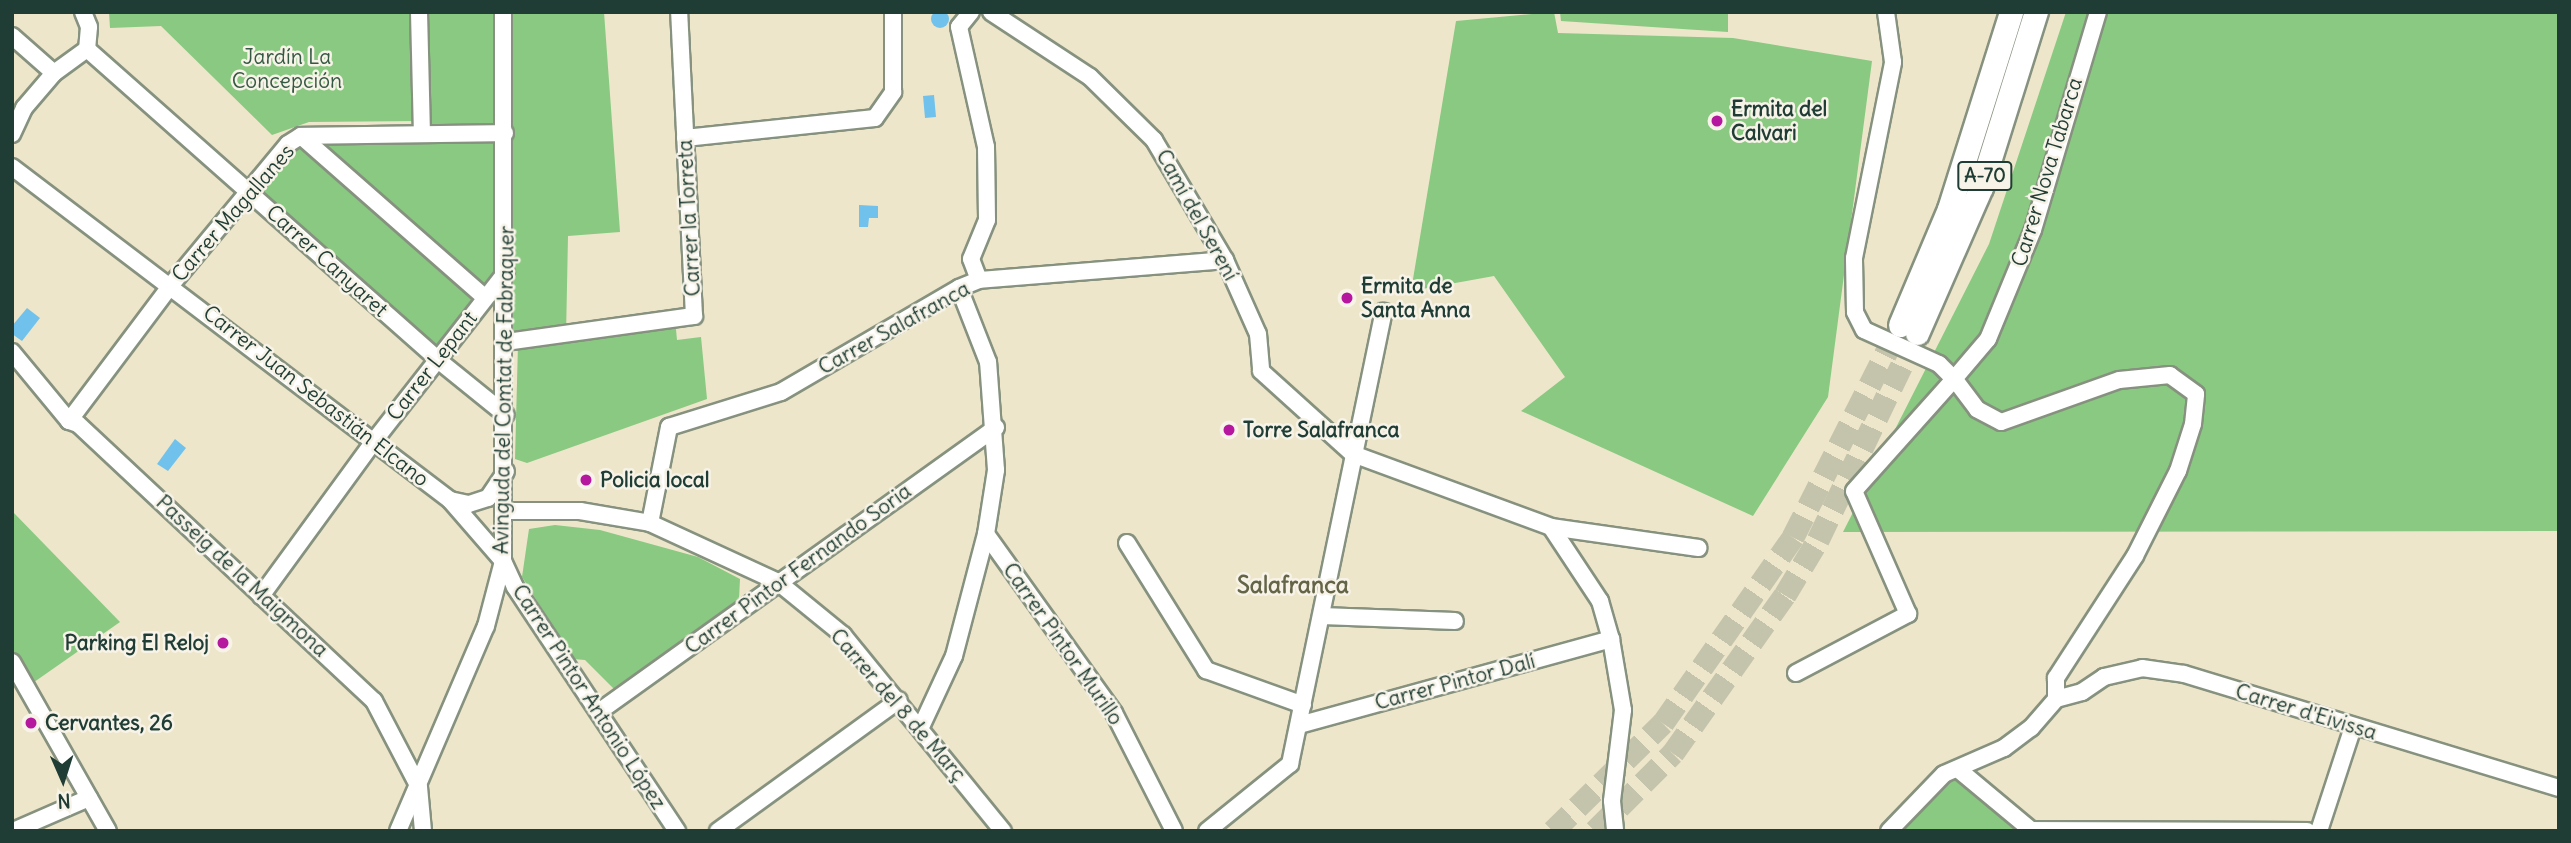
<!DOCTYPE html>
<meta charset="utf-8">
<style>
body{margin:0}
#map{position:relative;width:2571px;height:843px;overflow:hidden;background:#ede6ca;font-family:Delius,sans-serif}
div>[style]{position:absolute}
.green>*{inset:0;background:#89c981}
.water>*{inset:0;background:#70c2ec}
.round{border-radius:50%}
.highway-tunnel>*{height:23px;margin-top:-11.5px;transform-origin:0;background:repeating-linear-gradient(90deg,#c4c4ac 0 23px,transparent 0 34px)}
.roads{filter:drop-shadow(2px 0 #86927f) drop-shadow(-2px 0 #86927f) drop-shadow(0 2px #86927f) drop-shadow(0 -2px #86927f)}
.minor>*{height:16px;margin:-8px;padding:0 8px;transform-origin:8px;border-radius:8px;background:#fff}
.highway>*{height:23px;margin:-11.5px;padding:0 11.5px;transform-origin:11.5px;border-radius:11.5px;background:#fff}
.dots>*{width:19px;height:19px;translate:-50% -50%;box-sizing:border-box;border:4px solid #f7f3e8;border-radius:50%}
span{translate:-50% -50%;white-space:nowrap;text-align:center;line-height:1.15;-webkit-text-stroke:5px #f7f3e8;paint-order:stroke}
.shield-label span{padding:2px 5px;background:#f7f3e8;border:2px solid;border-radius:5px;-webkit-text-stroke-width:0}
.shield-label{font-size:19px;color:#1f3d34;font-weight:700}
.park-label{font-size:21px;color:#345943}
.poi-label{font-size:21px;color:#1f3d34;font-weight:700}
.left{translate:0 -50%;text-align:left}
.right{translate:-100% -50%;text-align:right}
.street-label{font-size:21px;color:#1f3d34}
.neighbourhood-label{font-size:23px;color:#646447;font-weight:700}
.frame{position:absolute;inset:0;border:14px solid #1f3d34;pointer-events:none}
.north{position:absolute;left:28px;top:745px;width:70px;height:70px;-webkit-text-stroke:5px #f7f3e8;paint-order:stroke;rotate:177deg;font-size:19px;font-weight:700;line-height:28px;text-align:center;color:#1f3d34}
.north::after{content:'';display:block;margin:auto;width:24px;height:32px;background:#1f3d34;clip-path:polygon(50% 0,100% 100%,50% 72%,0 100%)}
</style>
<div id="map">
<div class="green">
<i style="clip-path:polygon(109px 12px,416px 12px,417px 121px,309px 122px,272px 135px,161px 26px,110px 28px)"></i>
<i style="clip-path:polygon(419px 12px,604px 12px,620px 232px,568px 236px,566px 336px,675px 319px,677px 340px,701px 337px,707px 399px,527px 463px,515px 459px,518px 344px,506px 342px,505px 273px,438px 360px,249px 191px,301px 136px,422px 134px)"></i>
<i style="clip-path:polygon(1554px 12px,1558px 33px,1733px 38px,1872px 61px,1828px 397px,1753px 516px,1521px 411px,1565px 377px,1494px 276px,1411px 291px,1456px 21px)"></i>
<i style="clip-path:polygon(1560px 12px,1728px 12px,1728px 32px,1561px 21px)"></i>
<i style="clip-path:polygon(2066px 12px,2559px 12px,2559px 531px,1843px 532px,1989px 244px)"></i>
<i style="clip-path:polygon(12px 511px,120px 622px,27px 687px,12px 662px)"></i>
<i style="clip-path:polygon(555px 525px,600px 530px,698px 557px,740px 579px,739px 599px,615px 690px,585px 660px,573px 659px,522px 577px,529px 529px)"></i>
<i style="clip-path:polygon(1959px 770px,2031px 831px,1889px 831px)"></i>
</div>
<div class="water">
<i class="round" style="left:931px;top:10px;width:18px;height:18px"></i>
<i style="clip-path:polygon(934px 95px,936px 117px,925px 118px,923px 96px)"></i>
<i style="clip-path:polygon(859px 205px,878px 206px,878px 218px,869px 218px,868px 227px,859px 227px)"></i>
<i style="clip-path:polygon(27px 308px,40px 318px,22px 341px,12px 334px,12px 326px)"></i>
<i style="clip-path:polygon(175px 439px,186px 448px,168px 471px,157px 464px)"></i>
</div>
<div class="highway-tunnel">
<i style="left:1553px;top:831px;width:154px;rotate:-44.5deg"></i>
<i style="left:1663px;top:723px;width:227px;rotate:-55deg"></i>
<i style="left:1793px;top:537px;width:237px;rotate:-63.2deg"></i>
<i style="left:1595px;top:831px;width:110px;rotate:-45deg"></i>
<i style="left:1673px;top:753px;width:194px;rotate:-54.7deg"></i>
<i style="left:1785px;top:595px;width:64px;rotate:-59deg"></i>
<i style="left:1818px;top:540px;width:229px;rotate:-64.4deg"></i>
</div>
<div class="roads">
<div class="minor">
<i style="left:83px;top:12px;width:16px;rotate:68deg"></i>
<i style="left:89px;top:27px;width:22px;rotate:95deg"></i>
<i style="left:419px;top:12px;width:122px;rotate:88.6deg"></i>
<i style="left:971px;top:12px;width:19px;rotate:129deg"></i>
<i style="left:959px;top:27px;width:123px;rotate:77.3deg"></i>
<i style="left:986px;top:147px;width:73px;rotate:89.2deg"></i>
<i style="left:987px;top:220px;width:42px;rotate:112.3deg"></i>
<i style="left:971px;top:259px;width:22px;rotate:69deg"></i>
<i style="left:991px;top:12px;width:118px;rotate:33.3deg"></i>
<i style="left:1090px;top:77px;width:90px;rotate:44.5deg"></i>
<i style="left:1154px;top:140px;width:139px;rotate:59.4deg"></i>
<i style="left:1225px;top:260px;width:81px;rotate:66deg"></i>
<i style="left:1258px;top:334px;width:37px;rotate:85deg"></i>
<i style="left:1261px;top:371px;width:124px;rotate:42.1deg"></i>
<i style="left:1353px;top:454px;width:211px;rotate:20.2deg"></i>
<i style="left:1551px;top:527px;width:149px;rotate:8.1deg"></i>
<i style="left:12px;top:36px;width:56px;rotate:41.4deg"></i>
<i style="left:87px;top:49px;width:469px;rotate:41.5deg"></i>
<i style="left:438px;top:360px;width:87px;rotate:39deg"></i>
<i style="left:12px;top:134px;width:29px;rotate:-65deg"></i>
<i style="left:24px;top:108px;width:46px;rotate:-49.4deg"></i>
<i style="left:54px;top:73px;width:41px;rotate:-36deg"></i>
<i style="left:301px;top:136px;width:244px;rotate:41.3deg"></i>
<i style="left:685px;top:138px;width:191px;rotate:-6deg"></i>
<i style="left:875px;top:118px;width:32px;rotate:-55deg"></i>
<i style="left:893px;top:92px;width:80px;rotate:-90deg"></i>
<i style="left:12px;top:167px;width:550px;rotate:37.24deg"></i>
<i style="left:450px;top:500px;width:81px;rotate:49deg"></i>
<i style="left:503px;top:561px;width:29px;rotate:65deg"></i>
<i style="left:515px;top:587px;width:293px;rotate:56.4deg"></i>
<i style="left:506px;top:342px;width:190px;rotate:-7.9deg"></i>
<i style="left:694px;top:316px;width:304px;rotate:-92.8deg"></i>
<i style="left:12px;top:352px;width:89px;rotate:50.4deg"></i>
<i style="left:69px;top:421px;width:9px;rotate:18deg"></i>
<i style="left:78px;top:424px;width:405px;rotate:43.1deg"></i>
<i style="left:374px;top:701px;width:97px;rotate:62.4deg"></i>
<i style="left:419px;top:787px;width:44px;rotate:84.8deg"></i>
<i style="left:69px;top:421px;width:170px;rotate:-53.1deg"></i>
<i style="left:171px;top:285px;width:183px;rotate:-50.3deg"></i>
<i style="left:288px;top:144px;width:15px;rotate:-32deg"></i>
<i style="left:301px;top:136px;width:204px;rotate:-0.8deg"></i>
<i style="left:450px;top:500px;width:19px;rotate:12deg"></i>
<i style="left:469px;top:504px;width:20px;rotate:-18deg"></i>
<i style="left:488px;top:498px;width:32px;rotate:-56deg"></i>
<i style="left:506px;top:511px;width:74px"></i>
<i style="left:580px;top:511px;width:71px;rotate:9.7deg"></i>
<i style="left:650px;top:523px;width:141px;rotate:24.7deg"></i>
<i style="left:778px;top:582px;width:84px;rotate:39.2deg"></i>
<i style="left:843px;top:635px;width:253px;rotate:50.8deg"></i>
<i style="left:650px;top:523px;width:98px;rotate:-78.8deg"></i>
<i style="left:669px;top:427px;width:117px;rotate:-17.4deg"></i>
<i style="left:781px;top:392px;width:206px;rotate:-30.3deg"></i>
<i style="left:959px;top:288px;width:22px;rotate:-22deg"></i>
<i style="left:979px;top:280px;width:247px;rotate:-4.6deg"></i>
<i style="left:1551px;top:527px;width:89px;rotate:56.5deg"></i>
<i style="left:1600px;top:601px;width:40px;rotate:74deg"></i>
<i style="left:1611px;top:639px;width:72px;rotate:80.4deg"></i>
<i style="left:1623px;top:710px;width:92px;rotate:96.9deg"></i>
<i style="left:1612px;top:801px;width:30px;rotate:84deg"></i>
<i style="left:986px;top:534px;width:220px;rotate:54.4deg"></i>
<i style="left:1114px;top:713px;width:132px;rotate:63deg"></i>
<i style="left:1127px;top:543px;width:150px;rotate:58.1deg"></i>
<i style="left:1206px;top:670px;width:103px;rotate:19.8deg"></i>
<i style="left:261px;top:596px;width:192px;rotate:-53.9deg"></i>
<i style="left:374px;top:441px;width:214px;rotate:-52deg"></i>
<i style="left:1322px;top:616px;width:133px;rotate:2.2deg"></i>
<i style="left:12px;top:662px;width:194px;rotate:60.4deg"></i>
<i style="left:1796px;top:673px;width:127px;rotate:-27.8deg"></i>
<i style="left:1908px;top:614px;width:134px;rotate:-113.7deg"></i>
<i style="left:1854px;top:491px;width:150px;rotate:-48.2deg"></i>
<i style="left:1954px;top:379px;width:21px;rotate:-135deg"></i>
<i style="left:1939px;top:364px;width:82px;rotate:-155.6deg"></i>
<i style="left:1864px;top:330px;width:20px;rotate:-117deg"></i>
<i style="left:1855px;top:312px;width:54px;rotate:-91.1deg"></i>
<i style="left:1854px;top:258px;width:200px;rotate:-78.7deg"></i>
<i style="left:1893px;top:62px;width:50px;rotate:-98deg"></i>
<i style="left:2056px;top:699px;width:27px;rotate:-15deg"></i>
<i style="left:2082px;top:692px;width:27px;rotate:-34deg"></i>
<i style="left:2104px;top:677px;width:39px;rotate:-13deg"></i>
<i style="left:2142px;top:668px;width:42px;rotate:8.1deg"></i>
<i style="left:2184px;top:674px;width:392px;rotate:16.9deg"></i>
<i style="left:600px;top:711px;width:487px;rotate:-35.6deg"></i>
<i style="left:1299px;top:725px;width:324px;rotate:-15.4deg"></i>
<i style="left:921px;top:727px;width:78px;rotate:-65.1deg"></i>
<i style="left:954px;top:656px;width:126px;rotate:-75.3deg"></i>
<i style="left:986px;top:534px;width:65px;rotate:-81.1deg"></i>
<i style="left:996px;top:470px;width:108px;rotate:-94.2deg"></i>
<i style="left:988px;top:362px;width:79px;rotate:-111.4deg"></i>
<i style="left:1959px;top:770px;width:94px;rotate:39.8deg"></i>
<i style="left:2031px;top:830px;width:276px;rotate:0.2deg"></i>
<i style="left:13px;top:831px;width:83px;rotate:-23.5deg"></i>
<i style="left:398px;top:831px;width:223px;rotate:-66.8deg"></i>
<i style="left:486px;top:626px;width:67px;rotate:-75.3deg"></i>
<i style="left:503px;top:561px;width:549px;rotate:-90deg"></i>
<i style="left:718px;top:831px;width:223px;rotate:-35.9deg"></i>
<i style="left:1207px;top:831px;width:107px;rotate:-38.9deg"></i>
<i style="left:1290px;top:764px;width:462px;rotate:-78.3deg"></i>
<i style="left:1889px;top:831px;width:79px;rotate:-46deg"></i>
<i style="left:1944px;top:774px;width:65px;rotate:-23.4deg"></i>
<i style="left:2004px;top:748px;width:34px;rotate:-37deg"></i>
<i style="left:2031px;top:728px;width:38px;rotate:-49deg"></i>
<i style="left:2056px;top:699px;width:21px;rotate:-90deg"></i>
<i style="left:2056px;top:678px;width:145px;rotate:-57.1deg"></i>
<i style="left:2135px;top:556px;width:95px;rotate:-63.2deg"></i>
<i style="left:2178px;top:471px;width:49px;rotate:-72.3deg"></i>
<i style="left:2193px;top:424px;width:30px;rotate:-84deg"></i>
<i style="left:2196px;top:394px;width:32px;rotate:-144deg"></i>
<i style="left:2170px;top:375px;width:51px;rotate:174.4deg"></i>
<i style="left:2119px;top:380px;width:125px;rotate:160.4deg"></i>
<i style="left:2001px;top:422px;width:27px;rotate:-152deg"></i>
<i style="left:1977px;top:409px;width:38px;rotate:-127deg"></i>
<i style="left:1954px;top:379px;width:52px;rotate:-49.6deg"></i>
<i style="left:1988px;top:339px;width:118px;rotate:-67.6deg"></i>
<i style="left:2033px;top:230px;width:227px;rotate:-73.4deg"></i>
<i style="left:2319px;top:831px;width:109px;rotate:-71.9deg"></i>
</div>
<div class="highway">
<i style="left:1900px;top:325px;width:126px;rotate:-67.1deg"></i>
<i style="left:1949px;top:209px;width:207px;rotate:-72.5deg"></i>
<i style="left:1917px;top:333px;width:159px;rotate:-66.3deg"></i>
<i style="left:1981px;top:187px;width:183px;rotate:-72.6deg"></i>
</div>
</div>
<div class="dots">
<i style="left:1717px;top:121px;background:#b5179e"></i>
<i style="left:1347px;top:298px;background:#b5179e"></i>
<i style="left:1229px;top:430px;background:#b5179e"></i>
<i style="left:586px;top:480px;background:#b5179e"></i>
<i style="left:223px;top:643px;background:#b5179e"></i>
<i style="left:31px;top:723px;background:#b5179e"></i>
</div>
<div class="shield-label">
<span style="left:1985px;top:176px">A-70</span>
</div>
<div class="park-label">
<span style="left:287px;top:69px">Jardín La<br>Concepción</span>
</div>
<div class="poi-label">
<span class="left" style="left:1731px;top:121px">Ermita del<br>Calvari</span>
<span class="left" style="left:1361px;top:298px">Ermita de<br>Santa Anna</span>
<span class="left" style="left:1243px;top:430px">Torre Salafranca</span>
<span class="left" style="left:600px;top:480px">Policia local</span>
<span class="right" style="left:209px;top:643px">Parking El Reloj</span>
<span class="left" style="left:45px;top:723px">Cervantes, 26</span>
</div>
<div class="street-label">
<span style="left:2047px;top:172px;rotate:-73deg">Carrer Nova Tabarca</span>
<span style="left:233px;top:213px;rotate:-49deg">Carrer Magallanes</span>
<span style="left:1197px;top:215px;rotate:61deg">Camí del Serení</span>
<span style="left:689px;top:218px;rotate:-93deg">Carrer la Torreta</span>
<span style="left:327px;top:261px;rotate:42deg">Carrer Canyaret</span>
<span style="left:894px;top:328px;rotate:-29deg">Carrer Salafranca</span>
<span style="left:432px;top:366px;rotate:-52deg">Carrer Lepant</span>
<span style="left:504px;top:390px;rotate:-89deg">Avinguda del Comtat de Fabraquer</span>
<span style="left:316px;top:396px;rotate:38deg">Carrer Juan Sebastián Elcano</span>
<span style="left:798px;top:569px;rotate:-36deg">Carrer Pintor Fernando Soria</span>
<span style="left:242px;top:576px;rotate:43deg">Passeig de la Maigmona</span>
<span style="left:1063px;top:644px;rotate:55deg">Carrer Pintor Murillo</span>
<span style="left:1455px;top:682px;rotate:-15deg">Carrer Pintor Dalí</span>
<span style="left:589px;top:697px;rotate:57deg">Carrer Pintor Antonio López</span>
<span style="left:898px;top:705px;rotate:49deg">Carrer del 8 de Març</span>
<span style="left:2306px;top:712px;rotate:17deg">Carrer d'Eivissa</span>
</div>
<div class="neighbourhood-label">
<span style="left:1293px;top:585px">Salafranca</span>
</div>
<div class="frame"></div>
<div class="north">N</div>
</div>
